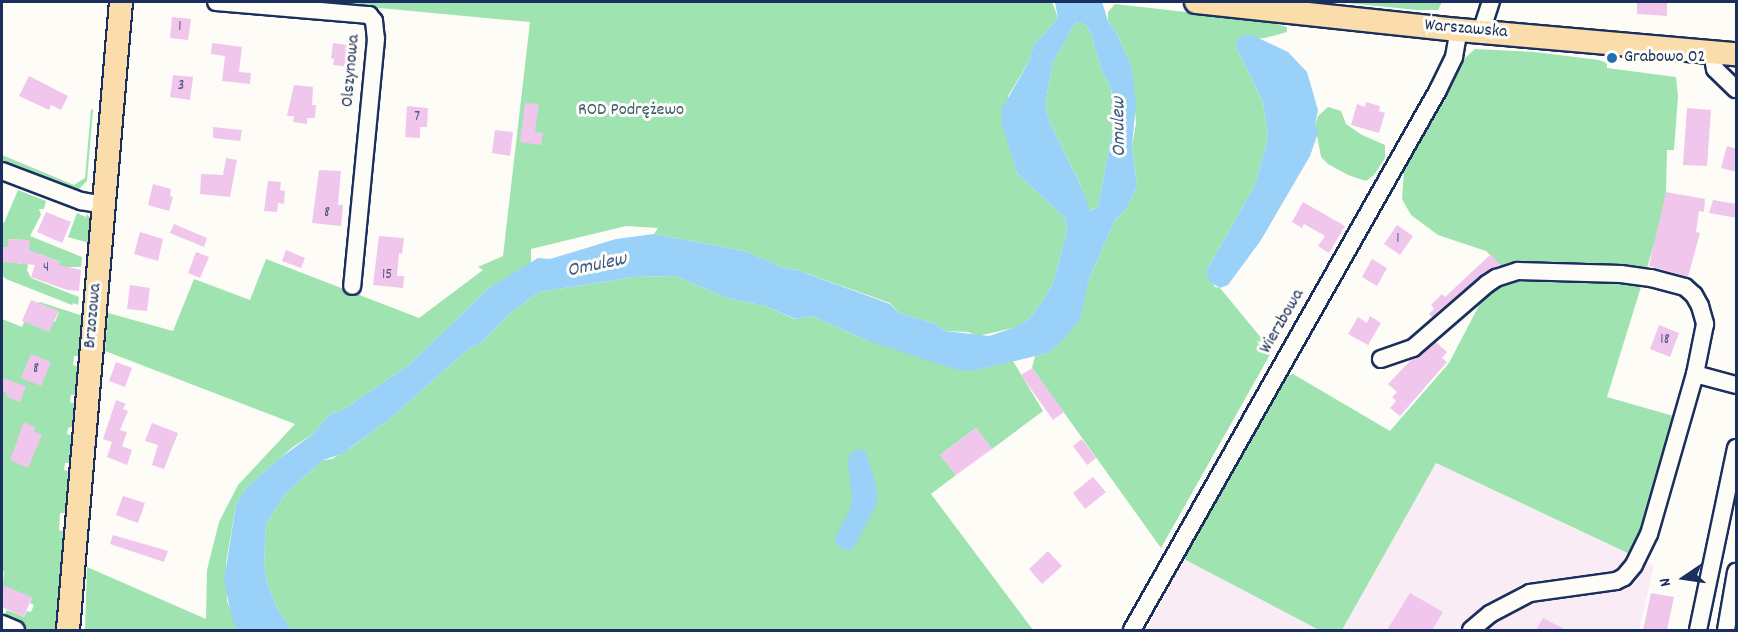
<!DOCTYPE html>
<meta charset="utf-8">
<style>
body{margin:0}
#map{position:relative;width:1738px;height:632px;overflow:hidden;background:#fdfcf7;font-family:Dekko,sans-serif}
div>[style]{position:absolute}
.built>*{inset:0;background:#f9ecf4}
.green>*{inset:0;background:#9ee3b0}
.water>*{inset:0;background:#99d1f9}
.building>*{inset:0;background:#f0c6ec}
.roads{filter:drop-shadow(2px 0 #1b2f5e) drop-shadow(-2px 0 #1b2f5e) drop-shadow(0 2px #1b2f5e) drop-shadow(0 -2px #1b2f5e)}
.minor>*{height:16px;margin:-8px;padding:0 8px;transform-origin:8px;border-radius:8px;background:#fdfcf7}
.major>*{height:22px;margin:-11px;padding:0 11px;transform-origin:11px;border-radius:11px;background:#faddab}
.dots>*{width:16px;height:16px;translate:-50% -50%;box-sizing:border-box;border:3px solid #fdfcf7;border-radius:50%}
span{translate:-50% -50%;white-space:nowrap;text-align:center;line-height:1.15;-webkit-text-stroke:6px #fdfcf7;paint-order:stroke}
.number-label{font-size:15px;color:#505582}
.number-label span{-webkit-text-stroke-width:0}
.street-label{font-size:18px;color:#1b2f5e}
.poi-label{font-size:18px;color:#1b2f5e}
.left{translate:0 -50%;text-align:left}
.park-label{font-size:18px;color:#3c5c72}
.water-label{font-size:20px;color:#3a5885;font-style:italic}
.frame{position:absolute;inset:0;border:3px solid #1b2f5e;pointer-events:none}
.north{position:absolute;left:1654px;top:548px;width:60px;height:60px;-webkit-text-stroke:4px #fdfcf7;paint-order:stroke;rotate:257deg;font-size:16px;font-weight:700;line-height:24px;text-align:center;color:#1b2f5e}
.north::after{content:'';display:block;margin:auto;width:21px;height:27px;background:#1b2f5e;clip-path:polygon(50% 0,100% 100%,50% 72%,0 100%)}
</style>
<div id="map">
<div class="built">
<i style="clip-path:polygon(1436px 463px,1654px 566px,1639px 630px,1342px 630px)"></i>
<i style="clip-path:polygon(1184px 559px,1319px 630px,1146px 630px)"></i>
</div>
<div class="green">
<i style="clip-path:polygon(316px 2px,1049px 2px,1053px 4px,1058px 18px,1033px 46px,1030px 60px,1008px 96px,1009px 146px,1017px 173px,1065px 218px,1067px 231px,1054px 280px,1044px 299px,1029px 319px,1013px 328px,978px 336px,968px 332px,945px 331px,936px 324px,899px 313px,890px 303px,797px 270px,783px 268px,745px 251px,654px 234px,658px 228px,626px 226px,531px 249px,531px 264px,489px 288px,410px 364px,340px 412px,331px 413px,313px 434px,293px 447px,246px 488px,236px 504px,226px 563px,227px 601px,238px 630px,85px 630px,87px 567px,206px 619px,207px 570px,219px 522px,238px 485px,295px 424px,105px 351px,108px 313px,173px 331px,194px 279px,250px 300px,266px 259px,419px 318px,483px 270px,478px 267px,503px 256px,530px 22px)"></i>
<i style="clip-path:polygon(1338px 2px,1442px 2px,1438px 10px,1417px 10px)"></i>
<i style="clip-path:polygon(1115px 4px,1265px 21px,1287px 27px,1287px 32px,1265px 38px,1237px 40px,1236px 47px,1263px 102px,1268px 137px,1255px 185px,1206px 271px,1215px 287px,1220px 288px,1272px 351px,1161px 548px,1032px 368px,1035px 356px,1048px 353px,1079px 319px,1089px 279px,1115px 220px,1127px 208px,1137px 186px,1132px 146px,1136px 123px,1131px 65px,1116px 32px,1108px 21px,1108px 12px)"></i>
<i style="clip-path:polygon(1076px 22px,1086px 25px,1092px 36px,1101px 69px,1111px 88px,1115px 116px,1098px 207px,1089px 211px,1080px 184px,1050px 123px,1045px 106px,1053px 62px)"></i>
<i style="clip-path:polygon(1475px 49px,1534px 52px,1599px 60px,1607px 63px,1607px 68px,1676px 77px,1678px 96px,1674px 150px,1667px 150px,1666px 192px,1661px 222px,1607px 397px,1677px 417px,1634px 556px,1436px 463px,1342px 630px,1319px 630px,1184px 559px,1288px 376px,1293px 374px,1390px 431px,1449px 363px,1500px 265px,1486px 251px,1438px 235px,1411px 215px,1402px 199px,1404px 171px,1465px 58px)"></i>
<i style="clip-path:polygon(1328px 107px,1341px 111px,1346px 124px,1362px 135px,1385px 145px,1385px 158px,1374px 175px,1366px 181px,1348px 175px,1328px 164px,1321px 157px,1315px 125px,1318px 116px)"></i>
<i style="clip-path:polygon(91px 109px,93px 110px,87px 181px,74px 194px,71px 187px,14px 164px,2px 165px,2px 155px,74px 185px,85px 178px)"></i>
<i style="clip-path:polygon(18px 190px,46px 201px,44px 209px,39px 209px,41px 215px,30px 236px,82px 257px,81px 267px,61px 267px,58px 266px,60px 262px,40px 254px,31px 257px,24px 240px,9px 239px,8px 247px,2px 247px,2px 222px,4px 223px)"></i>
<i style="clip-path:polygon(77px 213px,86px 217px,87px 214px,91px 219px,89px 243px,68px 237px)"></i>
<i style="clip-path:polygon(2px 259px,21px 264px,23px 259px,28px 265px,27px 270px,31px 278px,79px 297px,78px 305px,73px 303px,72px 305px,6px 279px,2px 275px)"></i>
<i style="clip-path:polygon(676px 276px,727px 298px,765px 306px,794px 319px,812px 316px,868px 341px,977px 370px,1013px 361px,1043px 411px,992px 449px,976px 428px,940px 455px,956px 475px,931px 494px,1033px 630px,291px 630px,277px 608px,268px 585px,264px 563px,266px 524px,285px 494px,323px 460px,332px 459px,352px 447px,391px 418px,466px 351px,483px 341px,510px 313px,539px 292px,634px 277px)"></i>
<i style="clip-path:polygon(40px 302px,83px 316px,79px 356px,74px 356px,73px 365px,79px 367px,76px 395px,71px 395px,70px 402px,76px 404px,74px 426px,68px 428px,67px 434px,73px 436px,71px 463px,65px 463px,64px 470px,70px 472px,66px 513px,60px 513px,59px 530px,65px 532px,56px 630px,26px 630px,9px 624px,4px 616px,7px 610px,24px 617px,27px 611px,31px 612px,34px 605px,30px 603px,32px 598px,5px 589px,2px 597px,4px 572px,2px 570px,2px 319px,22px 327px,24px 322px,55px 322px,59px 312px,37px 303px)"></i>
</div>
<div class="water">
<i style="clip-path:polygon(evenodd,1055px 2px,1102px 2px,1108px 21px,1116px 32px,1131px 65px,1136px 103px,1132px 146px,1137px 186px,1127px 208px,1115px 220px,1089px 279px,1080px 319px,1063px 340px,1048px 353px,977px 370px,958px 370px,868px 341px,812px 316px,795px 319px,765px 306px,727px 298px,676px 276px,634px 277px,539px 292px,510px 313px,483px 341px,466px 351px,391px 418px,342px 454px,323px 460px,285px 494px,266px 524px,264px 563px,268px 585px,277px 608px,291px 630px,238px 630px,232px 619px,224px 581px,236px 504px,246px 488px,279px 459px,313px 434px,331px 413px,340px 412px,410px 364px,489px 288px,538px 258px,550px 259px,616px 239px,654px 234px,745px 251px,783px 268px,797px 270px,890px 304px,899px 313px,936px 324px,945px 331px,989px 336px,1013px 328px,1029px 319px,1044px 299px,1054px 280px,1067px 231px,1065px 218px,1017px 173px,1002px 125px,1001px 110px,1030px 60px,1033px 46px,1058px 18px,1055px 2px,1076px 22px,1086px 25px,1092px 36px,1101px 69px,1111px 88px,1115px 116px,1098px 207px,1090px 211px,1080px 184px,1050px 123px,1045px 106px,1053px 62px,1076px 22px)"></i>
<i style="clip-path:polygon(1243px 35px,1252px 35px,1288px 52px,1307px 72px,1318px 110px,1315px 125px,1318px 133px,1310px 156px,1261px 240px,1228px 285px,1220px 288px,1210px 282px,1206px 271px,1255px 185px,1268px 137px,1263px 102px,1236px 47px,1237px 39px)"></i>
<i style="clip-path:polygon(858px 449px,866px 452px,876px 485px,877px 503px,854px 547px,849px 550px,840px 548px,834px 540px,849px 511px,852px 501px,848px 461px,850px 454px)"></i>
</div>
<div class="building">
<i style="clip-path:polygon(1637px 2px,1667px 2px,1667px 16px,1637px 14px)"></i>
<i style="clip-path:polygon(172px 17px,191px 19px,188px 40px,170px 38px)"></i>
<i style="clip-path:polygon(212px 43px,242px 47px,239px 72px,251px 73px,250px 84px,222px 81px,225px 56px,211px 54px)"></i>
<i style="clip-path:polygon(333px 43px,353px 46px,350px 67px,333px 65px,334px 59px,331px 58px)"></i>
<i style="clip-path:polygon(173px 75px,193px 77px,190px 100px,170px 97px)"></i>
<i style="clip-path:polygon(29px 76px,68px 96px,61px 110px,51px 105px,49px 110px,19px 96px)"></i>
<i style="clip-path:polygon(294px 85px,313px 87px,312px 105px,316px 105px,315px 118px,307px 118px,307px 124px,293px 122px,294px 116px,287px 116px)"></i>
<i style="clip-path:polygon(1366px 102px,1380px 106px,1379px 111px,1385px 113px,1379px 133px,1351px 125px,1357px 104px,1365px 107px)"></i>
<i style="clip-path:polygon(525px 103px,539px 104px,535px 132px,543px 133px,541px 145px,520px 142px)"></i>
<i style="clip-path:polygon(407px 106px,428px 108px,427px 127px,420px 127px,420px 138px,405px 137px)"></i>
<i style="clip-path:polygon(1687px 108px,1711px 110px,1707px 166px,1683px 165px)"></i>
<i style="clip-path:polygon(213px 127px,242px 130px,240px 141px,213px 138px)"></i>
<i style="clip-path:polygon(495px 130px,513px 132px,510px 156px,492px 153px)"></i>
<i style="clip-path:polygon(1727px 146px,1737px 149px,1737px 172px,1721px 168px)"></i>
<i style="clip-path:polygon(226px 158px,237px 160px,230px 197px,200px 194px,201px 174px,223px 175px)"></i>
<i style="clip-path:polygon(319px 170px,341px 171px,338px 205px,343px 205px,341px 226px,312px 223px)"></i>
<i style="clip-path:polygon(268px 181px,281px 182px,280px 190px,285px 191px,284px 204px,278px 203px,277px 212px,264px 211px)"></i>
<i style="clip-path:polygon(153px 184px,171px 189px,170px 196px,173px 197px,169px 211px,148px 205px)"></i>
<i style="clip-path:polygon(1666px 192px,1705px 199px,1704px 212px,1699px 211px,1696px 232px,1700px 233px,1688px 277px,1649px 266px)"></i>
<i style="clip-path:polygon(1713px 200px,1737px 204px,1737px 218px,1709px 213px)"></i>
<i style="clip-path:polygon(1303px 202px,1345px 226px,1329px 253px,1318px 246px,1325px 236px,1304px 224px,1302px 228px,1292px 222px)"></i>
<i style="clip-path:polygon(46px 212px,71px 222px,62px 243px,37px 232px)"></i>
<i style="clip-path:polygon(174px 224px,207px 238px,204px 247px,170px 233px)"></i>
<i style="clip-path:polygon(1397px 225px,1413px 236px,1400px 255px,1384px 244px)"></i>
<i style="clip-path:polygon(140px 232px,163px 239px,158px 261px,134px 254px)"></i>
<i style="clip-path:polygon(379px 236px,404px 238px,402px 254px,399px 253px,397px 276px,404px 276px,403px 288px,373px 285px)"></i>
<i style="clip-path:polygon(8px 239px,30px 240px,29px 250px,60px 262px,59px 265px,81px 270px,79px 291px,67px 290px,31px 277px,35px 265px,2px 262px,2px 247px,8px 247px)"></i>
<i style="clip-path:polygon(286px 250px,305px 258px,301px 268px,282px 261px)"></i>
<i style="clip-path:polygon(196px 252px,209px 257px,200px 278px,188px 273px)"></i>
<i style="clip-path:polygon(1491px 254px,1500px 265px,1480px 276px,1432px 317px,1429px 314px,1434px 309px,1431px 305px,1442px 294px,1445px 297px)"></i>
<i style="clip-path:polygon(1372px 259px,1387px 268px,1377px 286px,1362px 277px)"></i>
<i style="clip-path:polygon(130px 285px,150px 288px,147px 311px,127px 309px)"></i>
<i style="clip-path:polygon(31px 300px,59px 311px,49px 332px,22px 321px)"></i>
<i style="clip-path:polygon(1370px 316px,1381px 323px,1368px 345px,1348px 334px,1358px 317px,1367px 323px)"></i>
<i style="clip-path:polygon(1659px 325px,1679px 333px,1670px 357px,1650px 349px)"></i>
<i style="clip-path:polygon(1436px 342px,1447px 352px,1442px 358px,1447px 362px,1400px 416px,1390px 408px,1396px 401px,1392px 397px,1397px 392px,1388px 384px,1411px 360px)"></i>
<i style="clip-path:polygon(31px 354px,51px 362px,41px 386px,21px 378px)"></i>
<i style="clip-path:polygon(116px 362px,132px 368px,125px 387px,109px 381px)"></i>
<i style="clip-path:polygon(1032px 368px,1064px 412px,1053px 420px,1021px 375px)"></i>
<i style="clip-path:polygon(2px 378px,26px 386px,20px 402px,6px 396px,7px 393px,2px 391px)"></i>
<i style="clip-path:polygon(116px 400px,126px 404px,123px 409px,128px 411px,120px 430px,127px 432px,122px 446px,132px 450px,127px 465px,107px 457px,112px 442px,103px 439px)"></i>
<i style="clip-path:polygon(24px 422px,35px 427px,34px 431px,42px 435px,28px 468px,10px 460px)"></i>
<i style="clip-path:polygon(152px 423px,178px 433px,164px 469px,152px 465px,158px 445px,145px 441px)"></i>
<i style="clip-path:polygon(976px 428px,992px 449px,956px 475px,940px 455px)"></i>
<i style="clip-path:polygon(1082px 439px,1096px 458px,1087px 465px,1073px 446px)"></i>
<i style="clip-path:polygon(1093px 477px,1106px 492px,1085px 509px,1073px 493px)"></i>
<i style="clip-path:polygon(123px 496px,145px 503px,138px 523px,116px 515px)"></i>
<i style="clip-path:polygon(113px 535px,168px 551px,164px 562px,110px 544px)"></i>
<i style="clip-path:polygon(1048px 551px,1062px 566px,1042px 584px,1029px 569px)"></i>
<i style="clip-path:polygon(2px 585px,32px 597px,24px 617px,2px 607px)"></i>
<i style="clip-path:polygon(1410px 593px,1443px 612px,1432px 630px,1387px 630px)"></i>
<i style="clip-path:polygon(1651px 593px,1674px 597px,1667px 630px,1643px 630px)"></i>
<i style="clip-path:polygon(1543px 618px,1566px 630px,1536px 630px)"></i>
</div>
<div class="roads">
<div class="minor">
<i style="left:216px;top:2px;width:154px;rotate:4.9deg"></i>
<i style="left:369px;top:15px;width:8px;rotate:50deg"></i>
<i style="left:374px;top:21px;width:18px;rotate:84deg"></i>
<i style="left:376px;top:39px;width:248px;rotate:95.5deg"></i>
<i style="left:1481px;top:32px;width:32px;rotate:-72deg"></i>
<i style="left:1712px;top:52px;width:17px;rotate:80deg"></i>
<i style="left:1715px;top:69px;width:29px;rotate:44deg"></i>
<i style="left:2px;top:171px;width:85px;rotate:20.8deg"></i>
<i style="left:81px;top:201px;width:23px;rotate:10deg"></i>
<i style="left:1381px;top:359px;width:34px;rotate:-19deg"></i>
<i style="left:1413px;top:348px;width:98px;rotate:-40.9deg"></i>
<i style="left:1487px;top:284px;width:11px;rotate:-34deg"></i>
<i style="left:1496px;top:278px;width:23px;rotate:-18deg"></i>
<i style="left:1518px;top:271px;width:103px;rotate:1.7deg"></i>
<i style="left:1621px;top:274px;width:30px;rotate:8deg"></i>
<i style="left:1651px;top:278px;width:35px;rotate:15deg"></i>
<i style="left:1685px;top:287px;width:12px;rotate:42deg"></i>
<i style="left:1694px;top:295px;width:13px;rotate:61deg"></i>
<i style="left:1700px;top:306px;width:19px;rotate:74deg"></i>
<i style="left:1705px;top:324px;width:51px;rotate:101.3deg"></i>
<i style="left:1695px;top:374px;width:166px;rotate:106deg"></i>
<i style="left:1649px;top:534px;width:34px;rotate:116deg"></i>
<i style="left:1634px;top:565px;width:16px;rotate:130deg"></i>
<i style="left:1624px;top:577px;width:9px;rotate:153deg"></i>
<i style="left:1616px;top:581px;width:87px;rotate:172.1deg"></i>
<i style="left:1530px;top:593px;width:45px;rotate:152.3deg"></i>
<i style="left:1490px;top:614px;width:25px;rotate:140deg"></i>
<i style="left:1695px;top:374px;width:42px;rotate:15deg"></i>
<i style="left:2px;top:624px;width:15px;rotate:23deg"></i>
<i style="left:1132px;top:630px;width:621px;rotate:-60.46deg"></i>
<i style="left:1438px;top:90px;width:37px;rotate:-64deg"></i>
<i style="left:1454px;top:57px;width:27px;rotate:-80deg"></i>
<i style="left:1698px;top:630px;width:186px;rotate:-78.2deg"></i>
<i style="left:1726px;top:630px;width:59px;rotate:-80.2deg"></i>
</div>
<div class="major">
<i style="left:1196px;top:2px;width:264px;rotate:6.1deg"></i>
<i style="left:1459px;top:30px;width:278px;rotate:5deg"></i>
<i style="left:68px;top:630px;width:630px;rotate:-85.18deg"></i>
</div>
</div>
<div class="dots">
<i style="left:1612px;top:58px;background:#1f6fb2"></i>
</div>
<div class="number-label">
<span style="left:180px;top:28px">1</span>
<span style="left:181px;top:87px">3</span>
<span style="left:417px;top:118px">7</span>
<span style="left:327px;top:214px">8</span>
<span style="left:1398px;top:240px">1</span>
<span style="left:46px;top:269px">4</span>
<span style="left:387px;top:276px">15</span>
<span style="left:1665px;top:341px">18</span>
<span style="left:36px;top:370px">8</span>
</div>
<div class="street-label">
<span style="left:1466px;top:30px;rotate:5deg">Warszawska</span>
<span style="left:352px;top:71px;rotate:-85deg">Olszynowa</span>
<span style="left:94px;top:316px;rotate:-85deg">Brzozowa</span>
<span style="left:1283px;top:322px;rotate:-60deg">Wierzbowa</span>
</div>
<div class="poi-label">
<span class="left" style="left:1624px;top:58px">Grabowo 02</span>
</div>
<div class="park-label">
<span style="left:631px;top:111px">ROD Podrężewo</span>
</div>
<div class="water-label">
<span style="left:1120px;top:127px;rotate:-91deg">Omulew</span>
<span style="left:597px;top:266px;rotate:-12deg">Omulew</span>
</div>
<div class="frame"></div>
<div class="north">N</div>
</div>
